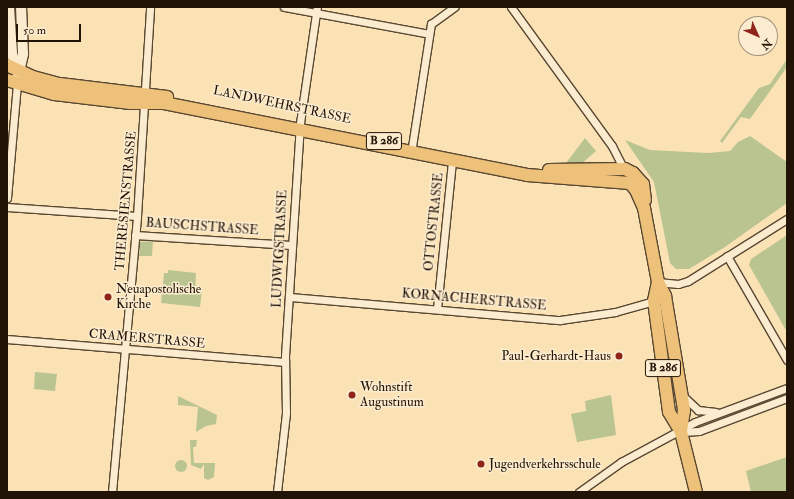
<!DOCTYPE html>
<style>
body{margin:0}
#map{position:relative;width:794px;height:499px;overflow:hidden;background:#fbe2b5;font-family:"IM FELL Double Pica",serif}
div>[style]{position:absolute}
.green>*{inset:0;background:#bac491}
.round{border-radius:50%}
.roads{filter:drop-shadow(1px 0 #584732) drop-shadow(-1px 0 #584732) drop-shadow(0 1px #584732) drop-shadow(0 -1px #584732)}
.street>*{height:7px;margin:-3.5px;padding:0 3.5px;transform-origin:3.5px;border-radius:3.5px;background:#fceccf}
.secondary>*{height:10px;margin:-5px;padding:0 5px;transform-origin:5px;border-radius:5px;background:#fceccf}
.primary>*{height:12px;margin:-6px;padding:0 6px;transform-origin:6px;border-radius:6px;background:#eec17a}
.dots>*{width:11px;height:11px;translate:-50% -50%;box-sizing:border-box;border:2px solid #fceccf;border-radius:50%}
span{translate:-50% -50%;white-space:nowrap;text-align:center;line-height:1.15;-webkit-text-stroke:3px #fceccf;paint-order:stroke}
.shield-label span{padding:1px 3px;background:#fceccf;border:1px solid;border-radius:3px;-webkit-text-stroke-width:0}
.shield-label{font-size:12px;color:#221307;font-weight:700}
.street-label{font-size:13px;color:#221307}
.poi-label{font-size:13px;color:#221307}
.left{translate:0 -50%;text-align:left}
.right{translate:-100% -50%;text-align:right}
.frame{position:absolute;inset:0;border:8px solid #221307;pointer-events:none}
.north{position:absolute;left:738px;top:16px;width:40px;height:40px;box-sizing:border-box;background:#fceccf;border:1px solid #a5957f;border-radius:50%;rotate:135deg;font-size:11px;font-weight:700;line-height:16px;text-align:center;color:#221307}
.north::after{content:'';display:block;margin:auto;width:14px;height:18px;background:#8f2418;clip-path:polygon(50% 0,100% 100%,50% 72%,0 100%)}
.scale{position:absolute;left:16px;top:24px;width:65px;height:18px;box-sizing:border-box;border:2px solid #221307;border-top:0;padding-left:5px;font-size:12px;line-height:14px;white-space:nowrap;color:#221307;-webkit-text-stroke:3px #fceccf;paint-order:stroke}
</style>
<div id="map">
<div class="green">
<i style="clip-path:polygon(787px 59px,787px 67px,750px 119px,741px 117px,722px 143px,720px 141px,759px 88px,770px 84px)"></i>
<i style="clip-path:polygon(750px 136px,787px 162px,787px 203px,725px 247px,689px 269px,676px 269px,670px 263px,654px 182px,625px 140px,650px 150px,708px 153px,730px 151px,738px 142px)"></i>
<i style="clip-path:polygon(585px 138px,596px 151px,579px 166px,563px 167px)"></i>
<i style="clip-path:polygon(787px 235px,787px 332px,749px 265px,751px 259px)"></i>
<i style="clip-path:polygon(153px 241px,152px 256px,139px 256px,140px 242px)"></i>
<i style="clip-path:polygon(168px 270px,196px 273px,195px 290px,202px 291px,200px 307px,161px 303px,164px 273px,168px 273px)"></i>
<i style="clip-path:polygon(35px 372px,57px 374px,55px 391px,34px 389px)"></i>
<i style="clip-path:polygon(787px 392px,787px 395px,706px 426px,705px 423px)"></i>
<i style="clip-path:polygon(611px 395px,616px 435px,577px 442px,571px 414px,586px 411px,585px 401px)"></i>
<i style="clip-path:polygon(178px 396px,217px 415px,216px 424px,206px 426px,196px 432px,198px 407px,178px 405px)"></i>
<i style="clip-path:polygon(190px 440px,197px 440px,196px 447px,193px 447px,194px 463px,215px 463px,214px 477px,208px 480px,204px 478px,204px 464px,201px 469px,191px 465px)"></i>
<i style="clip-path:polygon(787px 457px,787px 492px,751px 492px,746px 471px)"></i>
<i class="round" style="left:175px;top:460px;width:12px;height:12px"></i>
</div>
<div class="roads">
<div class="street">
<i style="left:284px;top:7px;width:147px;rotate:10.5deg"></i>
<i style="left:511px;top:7px;width:172px;rotate:54deg"></i>
<i style="left:612px;top:146px;width:28px;rotate:63deg"></i>
<i style="left:411px;top:153px;width:131px;rotate:-81.2deg"></i>
<i style="left:431px;top:24px;width:29px;rotate:-36deg"></i>
<i style="left:7px;top:198px;width:114px;rotate:-85deg"></i>
<i style="left:7px;top:207px;width:130px;rotate:4deg"></i>
<i style="left:135px;top:235px;width:156px;rotate:3.7deg"></i>
<i style="left:727px;top:256px;width:120px;rotate:60deg"></i>
<i style="left:658px;top:282px;width:20px;rotate:6deg"></i>
<i style="left:678px;top:284px;width:10px;rotate:-17deg"></i>
<i style="left:688px;top:281px;width:117px;rotate:-32.1deg"></i>
<i style="left:290px;top:297px;width:271px;rotate:4.9deg"></i>
<i style="left:560px;top:320px;width:56px;rotate:-8.3deg"></i>
<i style="left:615px;top:312px;width:41px;rotate:-15.8deg"></i>
<i style="left:437px;top:309px;width:149px;rotate:-84.2deg"></i>
<i style="left:7px;top:339px;width:279px;rotate:4.7deg"></i>
<i style="left:683px;top:396px;width:21px;rotate:43deg"></i>
<i style="left:698px;top:410px;width:18px;rotate:6deg"></i>
<i style="left:681px;top:432px;width:18px;rotate:-3deg"></i>
<i style="left:699px;top:431px;width:94px;rotate:-20.6deg"></i>
<i style="left:112px;top:492px;width:277px;rotate:-84.8deg"></i>
<i style="left:137px;top:216px;width:209px;rotate:-86.4deg"></i>
<i style="left:277px;top:492px;width:80px;rotate:-83.5deg"></i>
<i style="left:286px;top:413px;width:57px;rotate:-91deg"></i>
<i style="left:285px;top:356px;width:233px;rotate:-86.3deg"></i>
<i style="left:300px;top:123px;width:117px;rotate:-81.7deg"></i>
<i style="left:579px;top:492px;width:52px;rotate:-35.5deg"></i>
<i style="left:621px;top:462px;width:84px;rotate:-28.4deg"></i>
<i style="left:695px;top:422px;width:98px;rotate:-20.3deg"></i>
</div>
<div class="secondary">
<i style="left:9px;top:7px;width:47px;rotate:86.3deg"></i>
<i style="left:12px;top:54px;width:18px;rotate:71deg"></i>
<i style="left:18px;top:76px;width:23px;rotate:-77deg"></i>
<i style="left:23px;top:54px;width:47px;rotate:-92.4deg"></i>
</div>
<div class="primary">
<i style="left:7px;top:65px;width:29px;rotate:25deg"></i>
<i style="left:33px;top:77px;width:28px;rotate:15deg"></i>
<i style="left:60px;top:84px;width:108px;rotate:6.9deg"></i>
<i style="left:7px;top:80px;width:49px;rotate:16.6deg"></i>
<i style="left:54px;top:94px;width:77px;rotate:6.8deg"></i>
<i style="left:130px;top:103px;width:34px"></i>
<i style="left:164px;top:103px;width:370px;rotate:11.2deg"></i>
<i style="left:527px;top:175px;width:103px;rotate:4.4deg"></i>
<i style="left:630px;top:183px;width:9px;rotate:49deg"></i>
<i style="left:636px;top:190px;width:20px;rotate:66deg"></i>
<i style="left:644px;top:208px;width:75px;rotate:79.3deg"></i>
<i style="left:658px;top:282px;width:16px;rotate:63deg"></i>
<i style="left:665px;top:296px;width:116px;rotate:80.5deg"></i>
<i style="left:684px;top:410px;width:22px;rotate:98deg"></i>
<i style="left:549px;top:170px;width:76px;rotate:-0.8deg"></i>
<i style="left:625px;top:169px;width:9px;rotate:27deg"></i>
<i style="left:633px;top:173px;width:15px;rotate:48deg"></i>
<i style="left:643px;top:184px;width:16px;rotate:83deg"></i>
<i style="left:658px;top:282px;width:19px;rotate:102deg"></i>
<i style="left:654px;top:301px;width:112px;rotate:82.3deg"></i>
<i style="left:669px;top:412px;width:23px;rotate:59deg"></i>
<i style="left:681px;top:432px;width:62px;rotate:76deg"></i>
</div>
</div>
<div class="dots">
<i style="left:108px;top:297px;background:#8f2418"></i>
<i style="left:619px;top:356px;background:#8f2418"></i>
<i style="left:352px;top:395px;background:#8f2418"></i>
<i style="left:481px;top:464px;background:#8f2418"></i>
</div>
<div class="shield-label">
<span style="left:384px;top:141px">B 286</span>
<span style="left:663px;top:368px">B 286</span>
</div>
<div class="street-label">
<span style="left:282px;top:105px;rotate:12deg">LANDWEHRSTRASSE</span>
<span style="left:126px;top:201px;rotate:-85deg">THERESIENSTRASSE</span>
<span style="left:434px;top:222px;rotate:-84deg">OTTOSTRASSE</span>
<span style="left:202px;top:227px;rotate:4deg">BAUSCHSTRASSE</span>
<span style="left:280px;top:249px;rotate:-87deg">LUDWIGSTRASSE</span>
<span style="left:474px;top:300px;rotate:5deg">KORNACHERSTRASSE</span>
<span style="left:147px;top:339px;rotate:5deg">CRAMERSTRASSE</span>
</div>
<div class="poi-label">
<span class="left" style="left:116px;top:297px">Neuapostolische<br>Kirche</span>
<span class="right" style="left:611px;top:356px">Paul-Gerhardt-Haus</span>
<span class="left" style="left:360px;top:395px">Wohnstift<br>Augustinum</span>
<span class="left" style="left:489px;top:464px">Jugendverkehrsschule</span>
</div>
<div class="frame"></div>
<div class="north">N</div>
<div class="scale">50 m</div>
</div>
